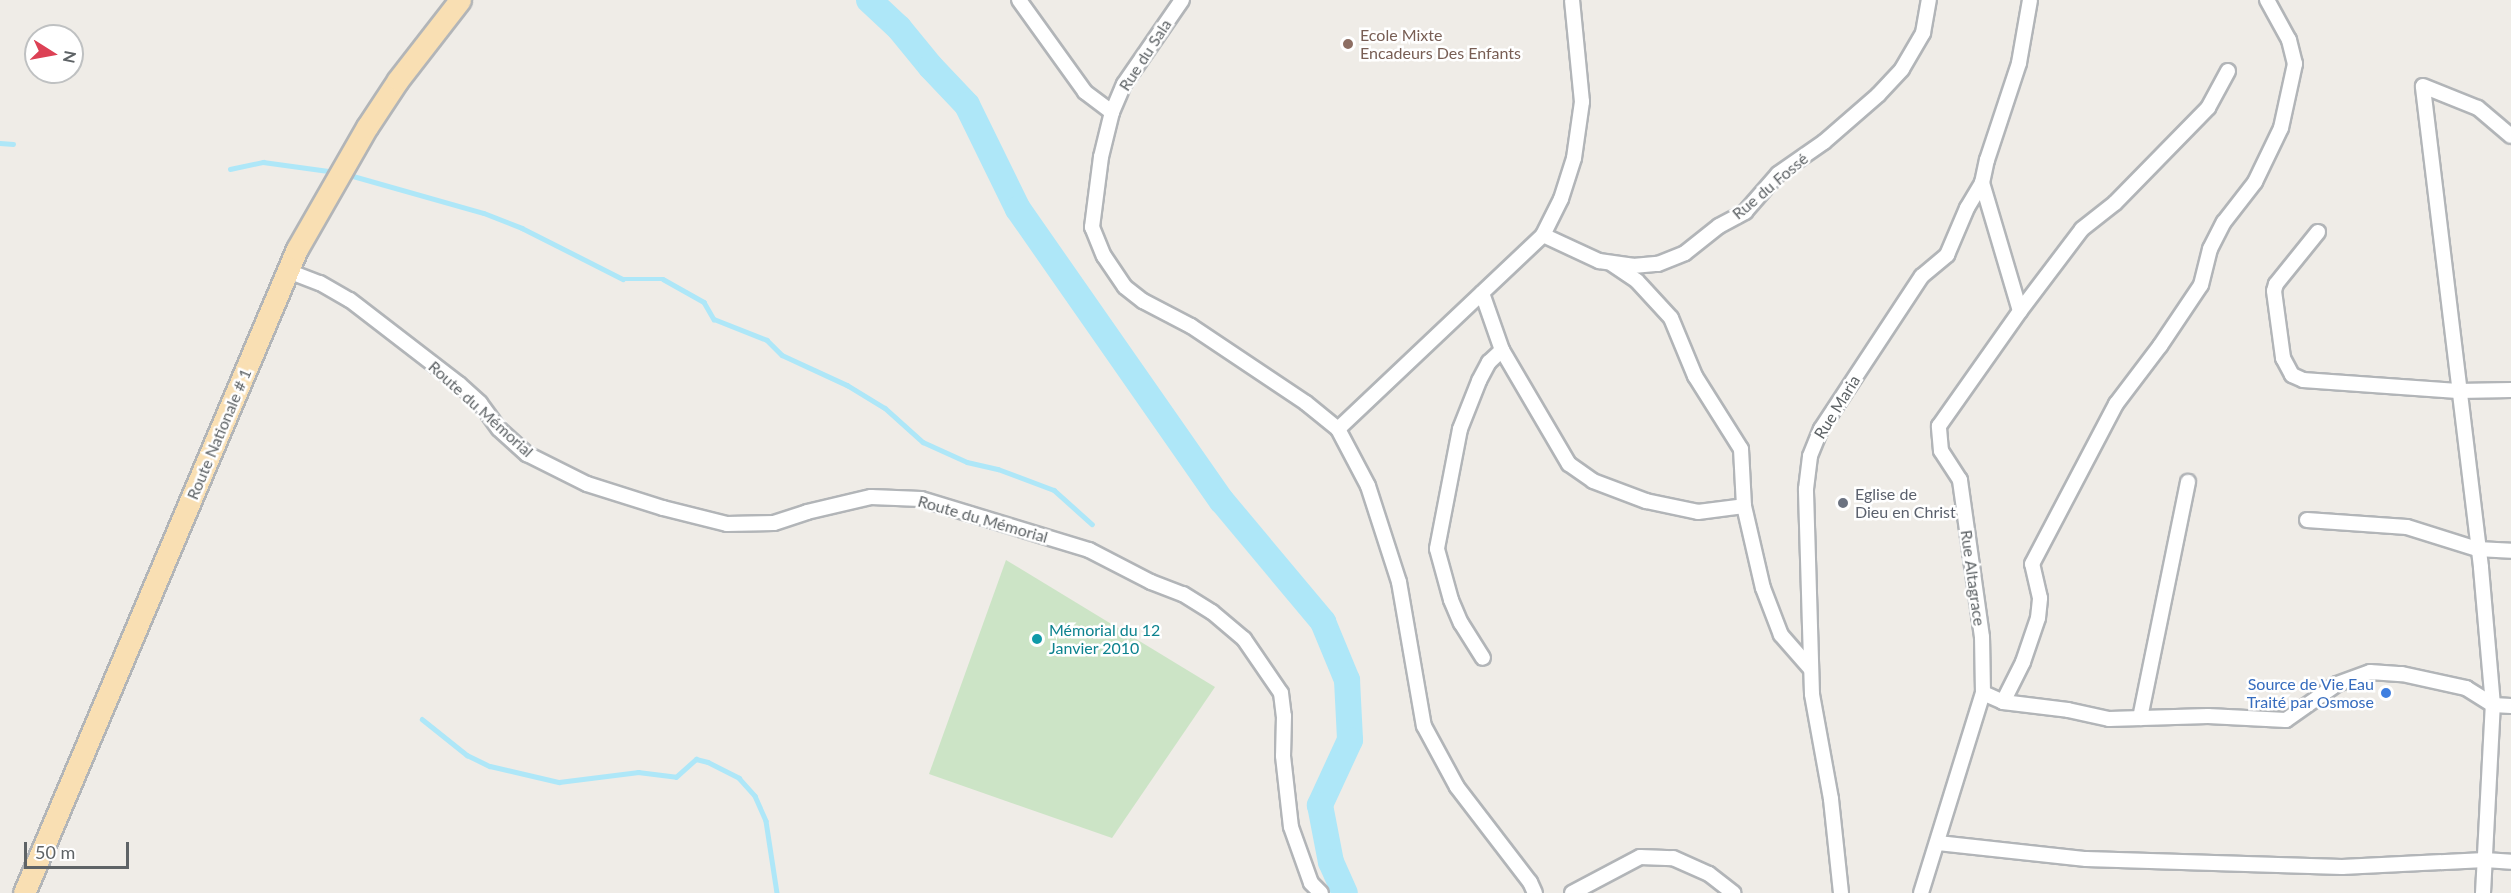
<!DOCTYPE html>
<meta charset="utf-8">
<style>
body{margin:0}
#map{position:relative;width:2511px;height:893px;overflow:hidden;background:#efece7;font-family:Lato,sans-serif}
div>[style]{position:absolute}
.green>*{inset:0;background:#cce4c6}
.stream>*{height:4.5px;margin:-2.25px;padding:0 2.25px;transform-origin:2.25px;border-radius:2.25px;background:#aee7f8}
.river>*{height:26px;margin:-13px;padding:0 13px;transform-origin:13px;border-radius:13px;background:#aee7f8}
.roads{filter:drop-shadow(2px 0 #b2b5b8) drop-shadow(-2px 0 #b2b5b8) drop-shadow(0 2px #b2b5b8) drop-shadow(0 -2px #b2b5b8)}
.minor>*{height:14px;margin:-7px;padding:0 7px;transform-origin:7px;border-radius:7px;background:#fff}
.primary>*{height:21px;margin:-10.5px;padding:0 10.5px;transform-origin:10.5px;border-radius:10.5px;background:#f9dfb3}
.dots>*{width:16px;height:16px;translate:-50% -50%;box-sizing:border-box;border:3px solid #fff;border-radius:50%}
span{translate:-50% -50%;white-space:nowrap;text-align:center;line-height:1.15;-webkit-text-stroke:5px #fff;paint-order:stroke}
.education-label{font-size:16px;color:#785e54}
.left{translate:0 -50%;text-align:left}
.street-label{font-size:16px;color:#5e6366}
.worship-label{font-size:16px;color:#5b616d}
.culture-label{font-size:16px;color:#0d838f}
.shop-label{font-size:16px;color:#366cbe}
.right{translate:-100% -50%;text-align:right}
.north{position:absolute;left:24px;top:24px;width:60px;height:60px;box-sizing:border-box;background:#fff;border:2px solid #bfc1c2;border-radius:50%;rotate:101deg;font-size:16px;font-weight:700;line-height:24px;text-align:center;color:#5e6366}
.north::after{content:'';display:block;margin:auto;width:21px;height:27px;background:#dc4155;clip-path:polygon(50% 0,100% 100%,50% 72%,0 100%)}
.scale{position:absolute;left:24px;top:842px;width:105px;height:27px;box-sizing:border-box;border:3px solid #5e6366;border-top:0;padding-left:8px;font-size:18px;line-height:21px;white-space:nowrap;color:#5e6366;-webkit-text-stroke:4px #fff;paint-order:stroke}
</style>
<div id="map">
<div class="green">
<i style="clip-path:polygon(1006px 560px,1215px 687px,1112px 838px,929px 774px)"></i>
</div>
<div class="stream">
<i style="left:0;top:143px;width:13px;rotate:4deg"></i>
<i style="left:230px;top:169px;width:34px;rotate:-12deg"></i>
<i style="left:263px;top:162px;width:73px;rotate:7.9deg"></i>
<i style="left:346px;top:174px;width:143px;rotate:15.8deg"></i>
<i style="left:484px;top:213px;width:41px;rotate:21.5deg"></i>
<i style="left:522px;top:228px;width:113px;rotate:26.8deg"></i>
<i style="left:623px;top:279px;width:40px"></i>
<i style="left:663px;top:279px;width:47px;rotate:29.3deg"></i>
<i style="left:704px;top:302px;width:20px;rotate:60deg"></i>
<i style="left:714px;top:319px;width:57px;rotate:21.6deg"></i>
<i style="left:767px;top:340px;width:21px;rotate:45deg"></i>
<i style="left:782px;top:355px;width:72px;rotate:24.8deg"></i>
<i style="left:847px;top:385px;width:44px;rotate:31.2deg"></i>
<i style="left:885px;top:408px;width:51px;rotate:41.8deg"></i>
<i style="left:923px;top:442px;width:48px;rotate:24.4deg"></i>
<i style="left:967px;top:462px;width:32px;rotate:13deg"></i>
<i style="left:998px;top:469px;width:60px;rotate:20.6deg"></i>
<i style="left:1054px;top:490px;width:51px;rotate:41.8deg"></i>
<i style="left:422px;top:719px;width:58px;rotate:38.7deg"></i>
<i style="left:467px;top:755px;width:25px;rotate:26deg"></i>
<i style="left:490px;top:766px;width:71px;rotate:13.1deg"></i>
<i style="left:559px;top:782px;width:80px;rotate:-7.2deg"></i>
<i style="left:638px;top:772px;width:38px;rotate:7deg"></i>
<i style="left:676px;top:777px;width:27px;rotate:-42deg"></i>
<i style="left:696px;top:759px;width:12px;rotate:14deg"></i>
<i style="left:708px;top:762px;width:35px;rotate:27deg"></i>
<i style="left:739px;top:778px;width:24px;rotate:48deg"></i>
<i style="left:755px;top:796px;width:27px;rotate:66deg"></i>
<i style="left:766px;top:821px;width:73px;rotate:81.3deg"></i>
</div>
<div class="river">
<i style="left:869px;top:0;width:41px;rotate:43deg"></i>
<i style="left:899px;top:28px;width:50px;rotate:50.6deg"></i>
<i style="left:931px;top:67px;width:52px;rotate:46.5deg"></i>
<i style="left:967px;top:105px;width:116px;rotate:63.9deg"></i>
<i style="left:1018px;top:209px;width:356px;rotate:55.1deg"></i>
<i style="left:1222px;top:501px;width:158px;rotate:50.1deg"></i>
<i style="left:1323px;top:622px;width:63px;rotate:67.5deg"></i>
<i style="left:1347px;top:680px;width:60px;rotate:87.1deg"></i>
<i style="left:1350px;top:740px;width:72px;rotate:114.8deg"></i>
<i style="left:1320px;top:805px;width:58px;rotate:79.1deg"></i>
<i style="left:1331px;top:862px;width:34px;rotate:66deg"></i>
</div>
<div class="roads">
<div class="minor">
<i style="left:1019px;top:0;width:113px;rotate:54.3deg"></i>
<i style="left:1085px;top:92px;width:34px;rotate:37deg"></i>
<i style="left:1182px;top:0;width:102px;rotate:124.6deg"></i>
<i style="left:1124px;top:84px;width:30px;rotate:113deg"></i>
<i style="left:1112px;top:112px;width:46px;rotate:103.7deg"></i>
<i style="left:1101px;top:157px;width:71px;rotate:97.3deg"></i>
<i style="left:1092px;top:227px;width:31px;rotate:68deg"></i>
<i style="left:1104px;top:256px;width:37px;rotate:56deg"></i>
<i style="left:1125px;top:287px;width:23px;rotate:38deg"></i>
<i style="left:1143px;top:301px;width:54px;rotate:27.5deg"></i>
<i style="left:1191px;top:326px;width:138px;rotate:33.8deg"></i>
<i style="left:1306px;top:403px;width:41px;rotate:39.1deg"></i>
<i style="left:1338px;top:429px;width:64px;rotate:62.2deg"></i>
<i style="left:1368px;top:486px;width:101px;rotate:72.1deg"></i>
<i style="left:1399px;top:582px;width:146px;rotate:80.2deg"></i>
<i style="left:1424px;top:726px;width:69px;rotate:61.6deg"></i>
<i style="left:1457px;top:787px;width:120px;rotate:52.5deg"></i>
<i style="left:1530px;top:882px;width:12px;rotate:66deg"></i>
<i style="left:2318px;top:232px;width:67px;rotate:128.9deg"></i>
<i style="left:2276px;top:284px;width:7px;rotate:106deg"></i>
<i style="left:2274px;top:291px;width:68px;rotate:82.3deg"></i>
<i style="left:2283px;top:358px;width:19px;rotate:62deg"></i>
<i style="left:2292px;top:375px;width:12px;rotate:24deg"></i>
<i style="left:2303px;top:380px;width:155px;rotate:4.1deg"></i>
<i style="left:2458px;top:391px;width:53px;rotate:-1.1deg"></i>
<i style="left:1543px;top:235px;width:40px;rotate:-63.4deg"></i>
<i style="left:1561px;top:199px;width:43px;rotate:-72.4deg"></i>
<i style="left:1574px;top:158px;width:57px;rotate:-81.9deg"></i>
<i style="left:1582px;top:102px;width:102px;rotate:-95.6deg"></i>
<i style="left:1612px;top:264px;width:30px;rotate:34deg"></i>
<i style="left:1637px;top:281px;width:50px;rotate:47.4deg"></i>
<i style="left:1671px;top:318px;width:63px;rotate:67.5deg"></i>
<i style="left:1695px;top:376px;width:86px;rotate:57.8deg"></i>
<i style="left:1741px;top:449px;width:57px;rotate:87deg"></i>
<i style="left:1744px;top:506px;width:84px;rotate:77deg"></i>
<i style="left:1763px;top:588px;width:50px;rotate:69deg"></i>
<i style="left:1781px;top:635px;width:44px;rotate:48.7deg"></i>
<i style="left:288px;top:271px;width:34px;rotate:21deg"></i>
<i style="left:320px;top:283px;width:34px;rotate:30deg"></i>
<i style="left:350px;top:300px;width:138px;rotate:37.6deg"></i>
<i style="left:459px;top:384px;width:28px;rotate:42deg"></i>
<i style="left:480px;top:403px;width:32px;rotate:54deg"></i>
<i style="left:499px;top:429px;width:38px;rotate:42deg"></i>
<i style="left:527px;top:454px;width:67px;rotate:26.6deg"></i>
<i style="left:587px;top:484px;width:80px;rotate:17.5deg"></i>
<i style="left:663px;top:508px;width:66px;rotate:14deg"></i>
<i style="left:727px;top:524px;width:47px;rotate:-1.2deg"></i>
<i style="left:774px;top:523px;width:35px;rotate:-18deg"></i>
<i style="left:807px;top:512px;width:66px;rotate:-13.2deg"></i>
<i style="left:871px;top:497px;width:50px;rotate:2.3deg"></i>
<i style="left:921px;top:499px;width:176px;rotate:16.9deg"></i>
<i style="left:1089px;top:550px;width:70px;rotate:27.3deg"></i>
<i style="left:1151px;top:582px;width:34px;rotate:21deg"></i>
<i style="left:1183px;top:594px;width:34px;rotate:32deg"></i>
<i style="left:1212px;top:612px;width:42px;rotate:40.2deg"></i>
<i style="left:1244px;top:639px;width:65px;rotate:55.6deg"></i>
<i style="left:1281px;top:693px;width:23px;rotate:83deg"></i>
<i style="left:1284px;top:716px;width:40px;rotate:91.4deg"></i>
<i style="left:1283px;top:756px;width:71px;rotate:83.6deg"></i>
<i style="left:1291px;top:827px;width:59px;rotate:70.3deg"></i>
<i style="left:1311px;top:883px;width:14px;rotate:45deg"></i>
<i style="left:1482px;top:293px;width:60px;rotate:70.7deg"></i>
<i style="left:1502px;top:350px;width:18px;rotate:137deg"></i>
<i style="left:1489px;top:362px;width:21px;rotate:118deg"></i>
<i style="left:1479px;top:381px;width:52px;rotate:111.6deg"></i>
<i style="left:1460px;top:429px;width:122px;rotate:100.9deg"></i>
<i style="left:1437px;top:549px;width:53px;rotate:74.6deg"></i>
<i style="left:1451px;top:600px;width:25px;rotate:67deg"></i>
<i style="left:1461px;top:623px;width:41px;rotate:57.8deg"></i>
<i style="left:2020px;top:311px;width:103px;rotate:-52.9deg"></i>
<i style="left:2082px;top:229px;width:42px;rotate:-38.2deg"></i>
<i style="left:2115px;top:203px;width:133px;rotate:-45.6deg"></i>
<i style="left:2208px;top:108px;width:42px;rotate:-61.6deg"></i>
<i style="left:1502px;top:350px;width:132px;rotate:59.6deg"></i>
<i style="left:1569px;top:464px;width:29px;rotate:35deg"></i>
<i style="left:1593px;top:481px;width:57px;rotate:20.7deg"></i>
<i style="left:1646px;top:501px;width:53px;rotate:11.9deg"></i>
<i style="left:1698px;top:512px;width:46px;rotate:-7.4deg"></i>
<i style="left:1338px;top:429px;width:282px;rotate:-43.4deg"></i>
<i style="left:1543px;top:235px;width:62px;rotate:24.9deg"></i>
<i style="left:1599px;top:261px;width:34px;rotate:8deg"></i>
<i style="left:1633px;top:266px;width:25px;rotate:-5deg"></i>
<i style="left:1658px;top:264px;width:29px;rotate:-22deg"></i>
<i style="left:1685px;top:253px;width:43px;rotate:-38.5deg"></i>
<i style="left:1719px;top:226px;width:30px;rotate:-28deg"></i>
<i style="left:1745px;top:212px;width:50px;rotate:-49deg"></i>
<i style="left:1778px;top:174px;width:56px;rotate:-34.8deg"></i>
<i style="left:1824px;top:142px;width:72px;rotate:-41deg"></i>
<i style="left:1878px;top:95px;width:35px;rotate:-47deg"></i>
<i style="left:1902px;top:69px;width:42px;rotate:-59.7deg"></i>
<i style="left:1923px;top:33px;width:34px;rotate:-80deg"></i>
<i style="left:2307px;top:520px;width:100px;rotate:4deg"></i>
<i style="left:2407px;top:527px;width:73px;rotate:17.4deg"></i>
<i style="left:2477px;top:549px;width:34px;rotate:3deg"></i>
<i style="left:1983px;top:693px;width:22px;rotate:24deg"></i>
<i style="left:2003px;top:702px;width:65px;rotate:7deg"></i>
<i style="left:2068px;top:710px;width:42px;rotate:12.4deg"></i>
<i style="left:2109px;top:719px;width:99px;rotate:-1.7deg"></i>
<i style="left:2208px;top:716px;width:78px;rotate:2.9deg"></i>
<i style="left:2286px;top:720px;width:62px;rotate:-35.2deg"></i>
<i style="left:2337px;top:684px;width:35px;rotate:-20deg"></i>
<i style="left:2370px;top:672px;width:32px;rotate:4deg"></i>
<i style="left:2402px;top:674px;width:66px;rotate:12.3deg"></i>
<i style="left:2466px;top:688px;width:32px;rotate:32deg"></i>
<i style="left:2493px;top:705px;width:18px;rotate:3deg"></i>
<i style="left:2003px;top:702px;width:45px;rotate:-63.4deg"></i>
<i style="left:2023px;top:662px;width:46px;rotate:-71.2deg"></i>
<i style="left:2038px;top:618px;width:20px;rotate:-84deg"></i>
<i style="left:2040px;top:598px;width:35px;rotate:-103deg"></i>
<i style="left:2032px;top:564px;width:181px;rotate:-62.3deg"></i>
<i style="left:2116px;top:404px;width:73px;rotate:-52.8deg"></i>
<i style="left:2160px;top:346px;width:73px;rotate:-56.1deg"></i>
<i style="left:2201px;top:285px;width:37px;rotate:-76deg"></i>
<i style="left:2210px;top:249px;width:30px;rotate:-63deg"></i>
<i style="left:2224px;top:222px;width:51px;rotate:-52.2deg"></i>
<i style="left:2255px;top:182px;width:60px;rotate:-64.3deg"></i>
<i style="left:2281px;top:128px;width:66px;rotate:-77.7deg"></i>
<i style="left:2295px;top:64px;width:25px;rotate:-104deg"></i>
<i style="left:2289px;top:40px;width:46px;rotate:-118.8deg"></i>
<i style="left:2140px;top:718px;width:241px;rotate:-78.5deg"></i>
<i style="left:1938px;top:843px;width:149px;rotate:6.2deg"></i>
<i style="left:2086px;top:859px;width:256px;rotate:1.8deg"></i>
<i style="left:2342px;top:867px;width:143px;rotate:-2.8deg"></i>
<i style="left:2485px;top:860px;width:26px;rotate:4deg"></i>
<i style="left:1572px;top:893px;width:77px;rotate:-27.9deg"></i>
<i style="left:1640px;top:857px;width:33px;rotate:2deg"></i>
<i style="left:1673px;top:858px;width:39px;rotate:24deg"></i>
<i style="left:1709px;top:874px;width:31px;rotate:38deg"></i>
<i style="left:1841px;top:893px;width:95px;rotate:-96.1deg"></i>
<i style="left:1831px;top:799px;width:107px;rotate:-100.3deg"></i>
<i style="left:1812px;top:694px;width:205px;rotate:-91.7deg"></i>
<i style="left:1806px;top:489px;width:33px;rotate:-83deg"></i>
<i style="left:1810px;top:456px;width:29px;rotate:-68deg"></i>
<i style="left:1821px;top:429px;width:183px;rotate:-56.6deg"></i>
<i style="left:1922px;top:276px;width:33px;rotate:-40deg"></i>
<i style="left:1947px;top:255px;width:51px;rotate:-66.9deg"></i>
<i style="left:1967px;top:208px;width:29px;rotate:-59deg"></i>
<i style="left:1982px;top:183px;width:24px;rotate:-78deg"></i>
<i style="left:1987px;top:160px;width:102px;rotate:-71.7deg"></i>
<i style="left:2019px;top:63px;width:64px;rotate:-80.1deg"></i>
<i style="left:1921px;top:893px;width:209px;rotate:-72.8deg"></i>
<i style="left:1983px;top:693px;width:56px;rotate:-91deg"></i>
<i style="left:1982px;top:637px;width:159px;rotate:-98deg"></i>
<i style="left:1960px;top:480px;width:35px;rotate:-123deg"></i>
<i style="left:1941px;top:451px;width:25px;rotate:-95deg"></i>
<i style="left:1939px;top:426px;width:141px;rotate:-54.8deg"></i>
<i style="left:2020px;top:311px;width:134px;rotate:-106.5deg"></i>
<i style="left:2483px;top:893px;width:188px;rotate:-87deg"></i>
<i style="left:2493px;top:705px;width:139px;rotate:-95deg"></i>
<i style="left:2481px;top:567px;width:484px;rotate:-96.9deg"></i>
<i style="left:2423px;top:86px;width:59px;rotate:21.8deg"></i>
<i style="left:2478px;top:108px;width:43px;rotate:40.3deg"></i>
</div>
<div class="primary">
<i style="left:24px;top:893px;width:699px;rotate:-67.03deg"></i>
<i style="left:297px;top:249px;width:141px;rotate:-60.2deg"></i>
<i style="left:367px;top:127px;width:56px;rotate:-56.6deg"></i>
<i style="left:398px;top:80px;width:101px;rotate:-52.2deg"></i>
</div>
</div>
<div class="dots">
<i style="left:1348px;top:44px;background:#8d6e63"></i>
<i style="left:1843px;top:503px;background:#6b7280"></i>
<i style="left:1037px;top:639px;background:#0f9aa8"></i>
<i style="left:2386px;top:693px;background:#3f7fe0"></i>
</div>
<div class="education-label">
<span class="left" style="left:1360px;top:44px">Ecole Mixte<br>Encadeurs Des Enfants</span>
</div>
<div class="street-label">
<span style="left:1145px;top:55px;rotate:-57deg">Rue du Sala</span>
<span style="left:1770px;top:186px;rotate:-40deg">Rue du Fossé</span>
<span style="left:1837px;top:407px;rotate:-58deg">Rue Maria</span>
<span style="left:481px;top:409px;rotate:42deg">Route du Mémorial</span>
<span style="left:219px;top:434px;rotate:-67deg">Route Nationale # 1</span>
<span style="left:983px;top:519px;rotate:16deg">Route du Mémorial</span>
<span style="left:1973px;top:578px;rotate:82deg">Rue Altagrace</span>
</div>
<div class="worship-label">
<span class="left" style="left:1855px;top:503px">Eglise de<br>Dieu en Christ</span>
</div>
<div class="culture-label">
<span class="left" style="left:1049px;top:639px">Mémorial du 12<br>Janvier 2010</span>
</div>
<div class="shop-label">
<span class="right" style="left:2374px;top:693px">Source de Vie Eau<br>Traité par Osmose</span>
</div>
<div class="north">N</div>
<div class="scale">50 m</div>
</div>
